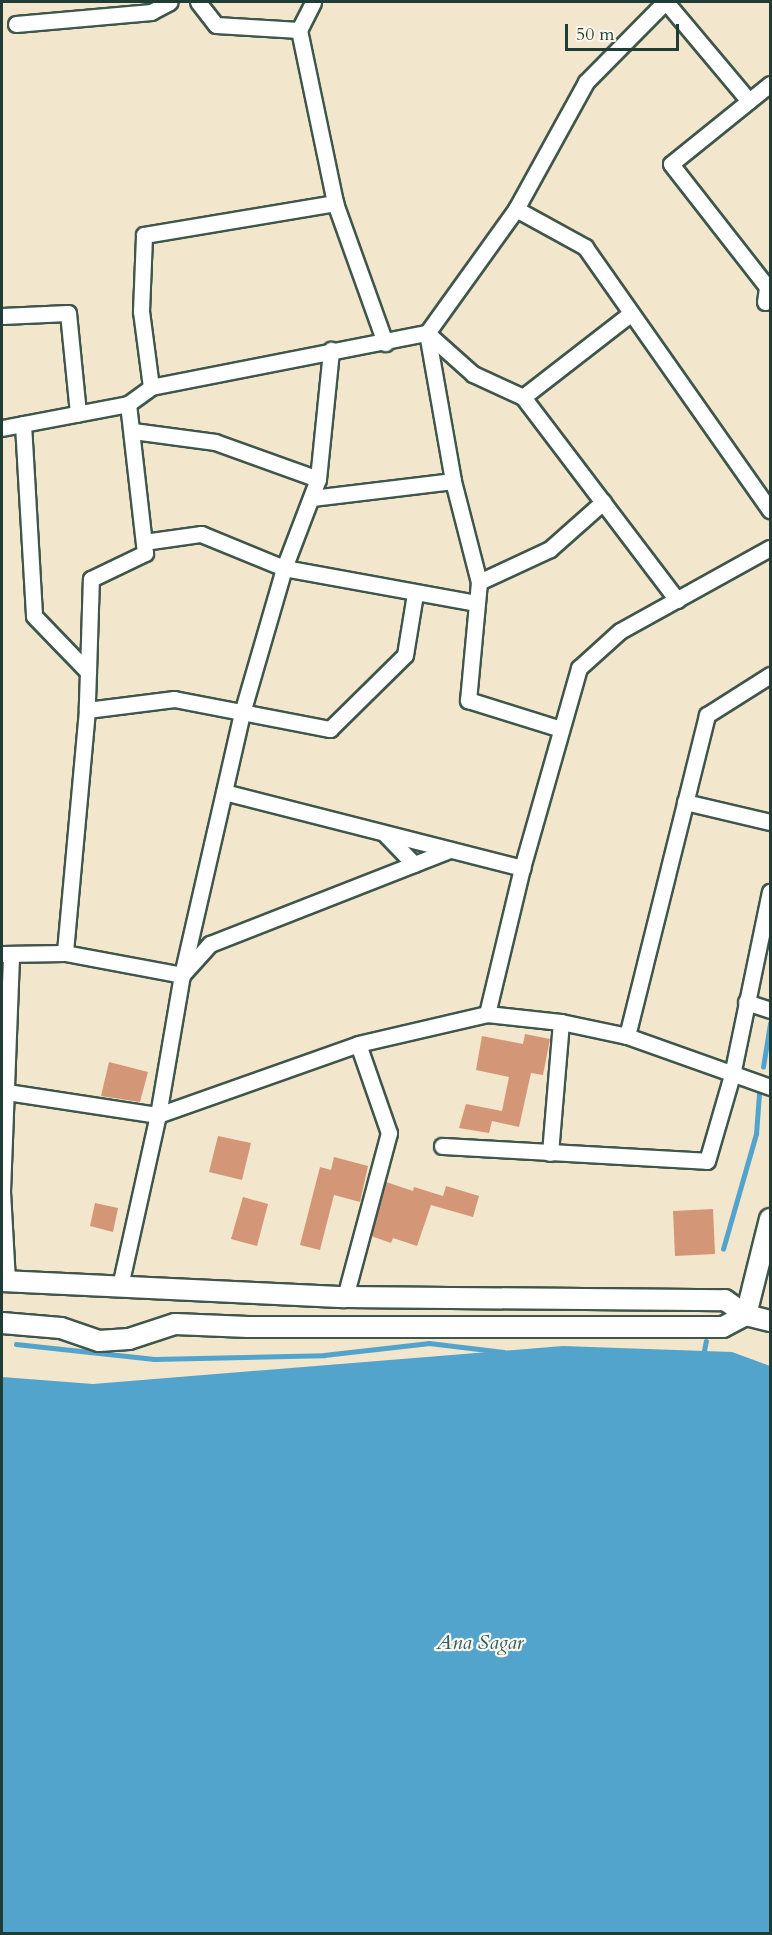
<!DOCTYPE html>
<style>
body{margin:0}
#map{position:relative;width:772px;height:1935px;overflow:hidden;background:#f2e6cc;font-family:Cardo,serif}
div>[style]{position:absolute}
.water>*{inset:0;background:#52a4cd}
.stream>*{height:4.5px;margin:-2.25px;padding:0 2.25px;transform-origin:2.25px;border-radius:2.25px;background:#52a4cd}
.building>*{inset:0;background:#d39777}
.roads{filter:drop-shadow(2px 0 #3f564b) drop-shadow(-2px 0 #3f564b) drop-shadow(0 2px #3f564b) drop-shadow(0 -2px #3f564b)}
.street>*{height:15px;margin:-7.5px;padding:0 7.5px;transform-origin:7.5px;border-radius:7.5px;background:#fff}
.secondary>*{height:20px;margin:-10px;padding:0 10px;transform-origin:10px;border-radius:10px;background:#fff}
span{translate:-50% -50%;white-space:nowrap;text-align:center;line-height:1.15;-webkit-text-stroke:4.5px #fbf7ec;paint-order:stroke}
.water-label{font-size:21px;color:#2e5c62;font-style:italic}
.frame{position:absolute;inset:0;border:3px solid #1f3d34;pointer-events:none}
.scale{position:absolute;left:565px;top:24px;width:114px;height:27px;box-sizing:border-box;border:3px solid #1f3d34;border-top:0;padding-left:8px;font-size:18px;line-height:21px;white-space:nowrap;color:#1f3d34;-webkit-text-stroke:4px #fbf7ec;paint-order:stroke}
</style>
<div id="map">
<div class="water">
<i style="clip-path:polygon(563px 1346px,732px 1352px,770px 1366px,770px 1933px,2px 1933px,2px 1377px,93px 1384px)"></i>
</div>
<div class="stream">
<i style="left:763px;top:1067px;width:44px;rotate:-80.8deg"></i>
<i style="left:723px;top:1249px;width:120px;rotate:-74deg"></i>
<i style="left:756px;top:1134px;width:40px;rotate:-85.7deg"></i>
<i style="left:16px;top:1344px;width:139px;rotate:6.2deg"></i>
<i style="left:154px;top:1359px;width:170px;rotate:-1.3deg"></i>
<i style="left:324px;top:1355px;width:106px;rotate:-6.5deg"></i>
<i style="left:429px;top:1343px;width:75px;rotate:6.9deg"></i>
<i style="left:703px;top:1356px;width:15px;rotate:-79deg"></i>
</div>
<div class="building">
<i style="clip-path:polygon(525px 1034px,550px 1039px,543px 1075px,531px 1073px,519px 1127px,492px 1121px,489px 1133px,459px 1128px,466px 1104px,502px 1111px,509px 1077px,476px 1070px,482px 1036px,523px 1044px)"></i>
<i style="clip-path:polygon(109px 1062px,148px 1072px,140px 1102px,101px 1096px)"></i>
<i style="clip-path:polygon(218px 1136px,251px 1143px,242px 1180px,209px 1172px)"></i>
<i style="clip-path:polygon(334px 1157px,368px 1166px,360px 1202px,334px 1195px,320px 1250px,300px 1245px,320px 1167px,331px 1170px)"></i>
<i style="clip-path:polygon(386px 1182px,413px 1191px,414px 1187px,443px 1196px,446px 1186px,479px 1196px,473px 1217px,431px 1205px,417px 1246px,393px 1238px,391px 1243px,371px 1236px)"></i>
<i style="clip-path:polygon(243px 1197px,268px 1204px,257px 1246px,231px 1239px)"></i>
<i style="clip-path:polygon(95px 1203px,118px 1208px,113px 1232px,90px 1226px)"></i>
<i style="clip-path:polygon(713px 1209px,715px 1254px,675px 1256px,673px 1211px)"></i>
</div>
<div class="roads">
<div class="street">
<i style="left:198px;top:2px;width:29px;rotate:52deg"></i>
<i style="left:216px;top:25px;width:83px;rotate:3.4deg"></i>
<i style="left:299px;top:30px;width:31px;rotate:-63deg"></i>
<i style="left:666px;top:2px;width:129px;rotate:50deg"></i>
<i style="left:16px;top:24px;width:136px;rotate:-5.1deg"></i>
<i style="left:151px;top:12px;width:21px;rotate:-28deg"></i>
<i style="left:299px;top:30px;width:177px;rotate:78.2deg"></i>
<i style="left:335px;top:203px;width:149px;rotate:70.3deg"></i>
<i style="left:770px;top:84px;width:127px;rotate:141.1deg"></i>
<i style="left:671px;top:164px;width:156px;rotate:52deg"></i>
<i style="left:767px;top:287px;width:4px;rotate:-34deg"></i>
<i style="left:516px;top:209px;width:79px;rotate:28.8deg"></i>
<i style="left:585px;top:247px;width:322px;rotate:54.9deg"></i>
<i style="left:765px;top:302px;width:15px;rotate:-82deg"></i>
<i style="left:630px;top:314px;width:135px;rotate:142.2deg"></i>
<i style="left:523px;top:397px;width:255px;rotate:52.8deg"></i>
<i style="left:2px;top:316px;width:66px;rotate:-2.6deg"></i>
<i style="left:68px;top:313px;width:101px;rotate:84.3deg"></i>
<i style="left:427px;top:333px;width:150px;rotate:80deg"></i>
<i style="left:453px;top:481px;width:104px;rotate:75.6deg"></i>
<i style="left:479px;top:582px;width:119px;rotate:95.3deg"></i>
<i style="left:468px;top:700px;width:97px;rotate:17.3deg"></i>
<i style="left:427px;top:333px;width:62px;rotate:41.7deg"></i>
<i style="left:473px;top:374px;width:55px;rotate:24.7deg"></i>
<i style="left:151px;top:387px;width:77px;rotate:-97.5deg"></i>
<i style="left:141px;top:311px;width:76px;rotate:-87.7deg"></i>
<i style="left:144px;top:235px;width:194px;rotate:-9.5deg"></i>
<i style="left:23px;top:424px;width:192px;rotate:86.7deg"></i>
<i style="left:34px;top:616px;width:78px;rotate:46deg"></i>
<i style="left:88px;top:672px;width:38px;rotate:92deg"></i>
<i style="left:87px;top:710px;width:244px;rotate:95.2deg"></i>
<i style="left:2px;top:428px;width:128px;rotate:-10.8deg"></i>
<i style="left:128px;top:404px;width:29px;rotate:-36deg"></i>
<i style="left:151px;top:387px;width:281px;rotate:-11.1deg"></i>
<i style="left:427px;top:333px;width:153px;rotate:-54.3deg"></i>
<i style="left:516px;top:209px;width:145px;rotate:-61.1deg"></i>
<i style="left:586px;top:82px;width:112px;rotate:-45.4deg"></i>
<i style="left:133px;top:431px;width:83px;rotate:7.6deg"></i>
<i style="left:215px;top:442px;width:109px;rotate:19.8deg"></i>
<i style="left:312px;top:498px;width:142px;rotate:-6.9deg"></i>
<i style="left:144px;top:542px;width:58px;rotate:-8deg"></i>
<i style="left:201px;top:534px;width:90px;rotate:22.3deg"></i>
<i style="left:284px;top:568px;width:196px;rotate:10.3deg"></i>
<i style="left:479px;top:582px;width:78px;rotate:-24.9deg"></i>
<i style="left:550px;top:549px;width:71px;rotate:-41.6deg"></i>
<i style="left:88px;top:672px;width:93px;rotate:-88.2deg"></i>
<i style="left:91px;top:579px;width:60px;rotate:-25.7deg"></i>
<i style="left:145px;top:553px;width:150px;rotate:-96.5deg"></i>
<i style="left:87px;top:710px;width:88px;rotate:-7.2deg"></i>
<i style="left:174px;top:699px;width:159px;rotate:10.9deg"></i>
<i style="left:330px;top:729px;width:105px;rotate:-44.6deg"></i>
<i style="left:405px;top:655px;width:62px;rotate:-80.7deg"></i>
<i style="left:224px;top:792px;width:308px;rotate:14.3deg"></i>
<i style="left:685px;top:802px;width:87px;rotate:13.2deg"></i>
<i style="left:385px;top:834px;width:42px;rotate:46deg"></i>
<i style="left:2px;top:954px;width:63px;rotate:-0.9deg"></i>
<i style="left:65px;top:953px;width:119px;rotate:10.6deg"></i>
<i style="left:182px;top:975px;width:42px;rotate:-47.9deg"></i>
<i style="left:210px;top:944px;width:258px;rotate:-21.4deg"></i>
<i style="left:746px;top:1002px;width:25px;rotate:18deg"></i>
<i style="left:487px;top:1014px;width:150px;rotate:-76.5deg"></i>
<i style="left:522px;top:868px;width:208px;rotate:-74.1deg"></i>
<i style="left:579px;top:668px;width:55px;rotate:-42.1deg"></i>
<i style="left:620px;top:631px;width:171px;rotate:-29deg"></i>
<i style="left:627px;top:1036px;width:331px;rotate:-76deg"></i>
<i style="left:707px;top:715px;width:75px;rotate:-32.4deg"></i>
<i style="left:7px;top:1092px;width:153px;rotate:8.7deg"></i>
<i style="left:158px;top:1115px;width:212px;rotate:-19.5deg"></i>
<i style="left:358px;top:1044px;width:132px;rotate:-13.1deg"></i>
<i style="left:487px;top:1014px;width:74px;rotate:6.2deg"></i>
<i style="left:561px;top:1022px;width:67px;rotate:12deg"></i>
<i style="left:627px;top:1036px;width:152px;rotate:19.6deg"></i>
<i style="left:442px;top:1146px;width:265px;rotate:3.2deg"></i>
<i style="left:707px;top:1161px;width:90px;rotate:-73.8deg"></i>
<i style="left:732px;top:1075px;width:187px;rotate:-78.3deg"></i>
<i style="left:550px;top:1153px;width:131px;rotate:-85.2deg"></i>
<i style="left:7px;top:1281px;width:90px;rotate:-93.2deg"></i>
<i style="left:2px;top:1191px;width:237px;rotate:-87.8deg"></i>
<i style="left:120px;top:1286px;width:175px;rotate:-77.5deg"></i>
<i style="left:158px;top:1115px;width:142px;rotate:-80.3deg"></i>
<i style="left:182px;top:975px;width:269px;rotate:-77.1deg"></i>
<i style="left:242px;top:713px;width:151px;rotate:-73.8deg"></i>
<i style="left:284px;top:568px;width:95px;rotate:-69.1deg"></i>
<i style="left:318px;top:479px;width:130px;rotate:-84.2deg"></i>
<i style="left:345px;top:1297px;width:170px;rotate:-75deg"></i>
<i style="left:389px;top:1133px;width:94px;rotate:-109.2deg"></i>
</div>
<div class="secondary">
<i style="left:2px;top:1281px;width:343px;rotate:2.7deg"></i>
<i style="left:345px;top:1297px;width:380px;rotate:0.5deg"></i>
<i style="left:725px;top:1300px;width:26px;rotate:36deg"></i>
<i style="left:746px;top:1315px;width:25px;rotate:14deg"></i>
<i style="left:2px;top:1323px;width:59px;rotate:4.8deg"></i>
<i style="left:61px;top:1328px;width:40px;rotate:18.9deg"></i>
<i style="left:99px;top:1341px;width:30px;rotate:-4deg"></i>
<i style="left:129px;top:1339px;width:48px;rotate:-18.1deg"></i>
<i style="left:175px;top:1324px;width:73px;rotate:2.4deg"></i>
<i style="left:248px;top:1327px;width:475px"></i>
<i style="left:723px;top:1327px;width:26px;rotate:-28deg"></i>
<i style="left:746px;top:1315px;width:99px;rotate:-76deg"></i>
</div>
</div>
<div class="water-label">
<span style="left:480px;top:1643px">Ana Sagar</span>
</div>
<div class="frame"></div>
<div class="scale">50 m</div>
</div>
